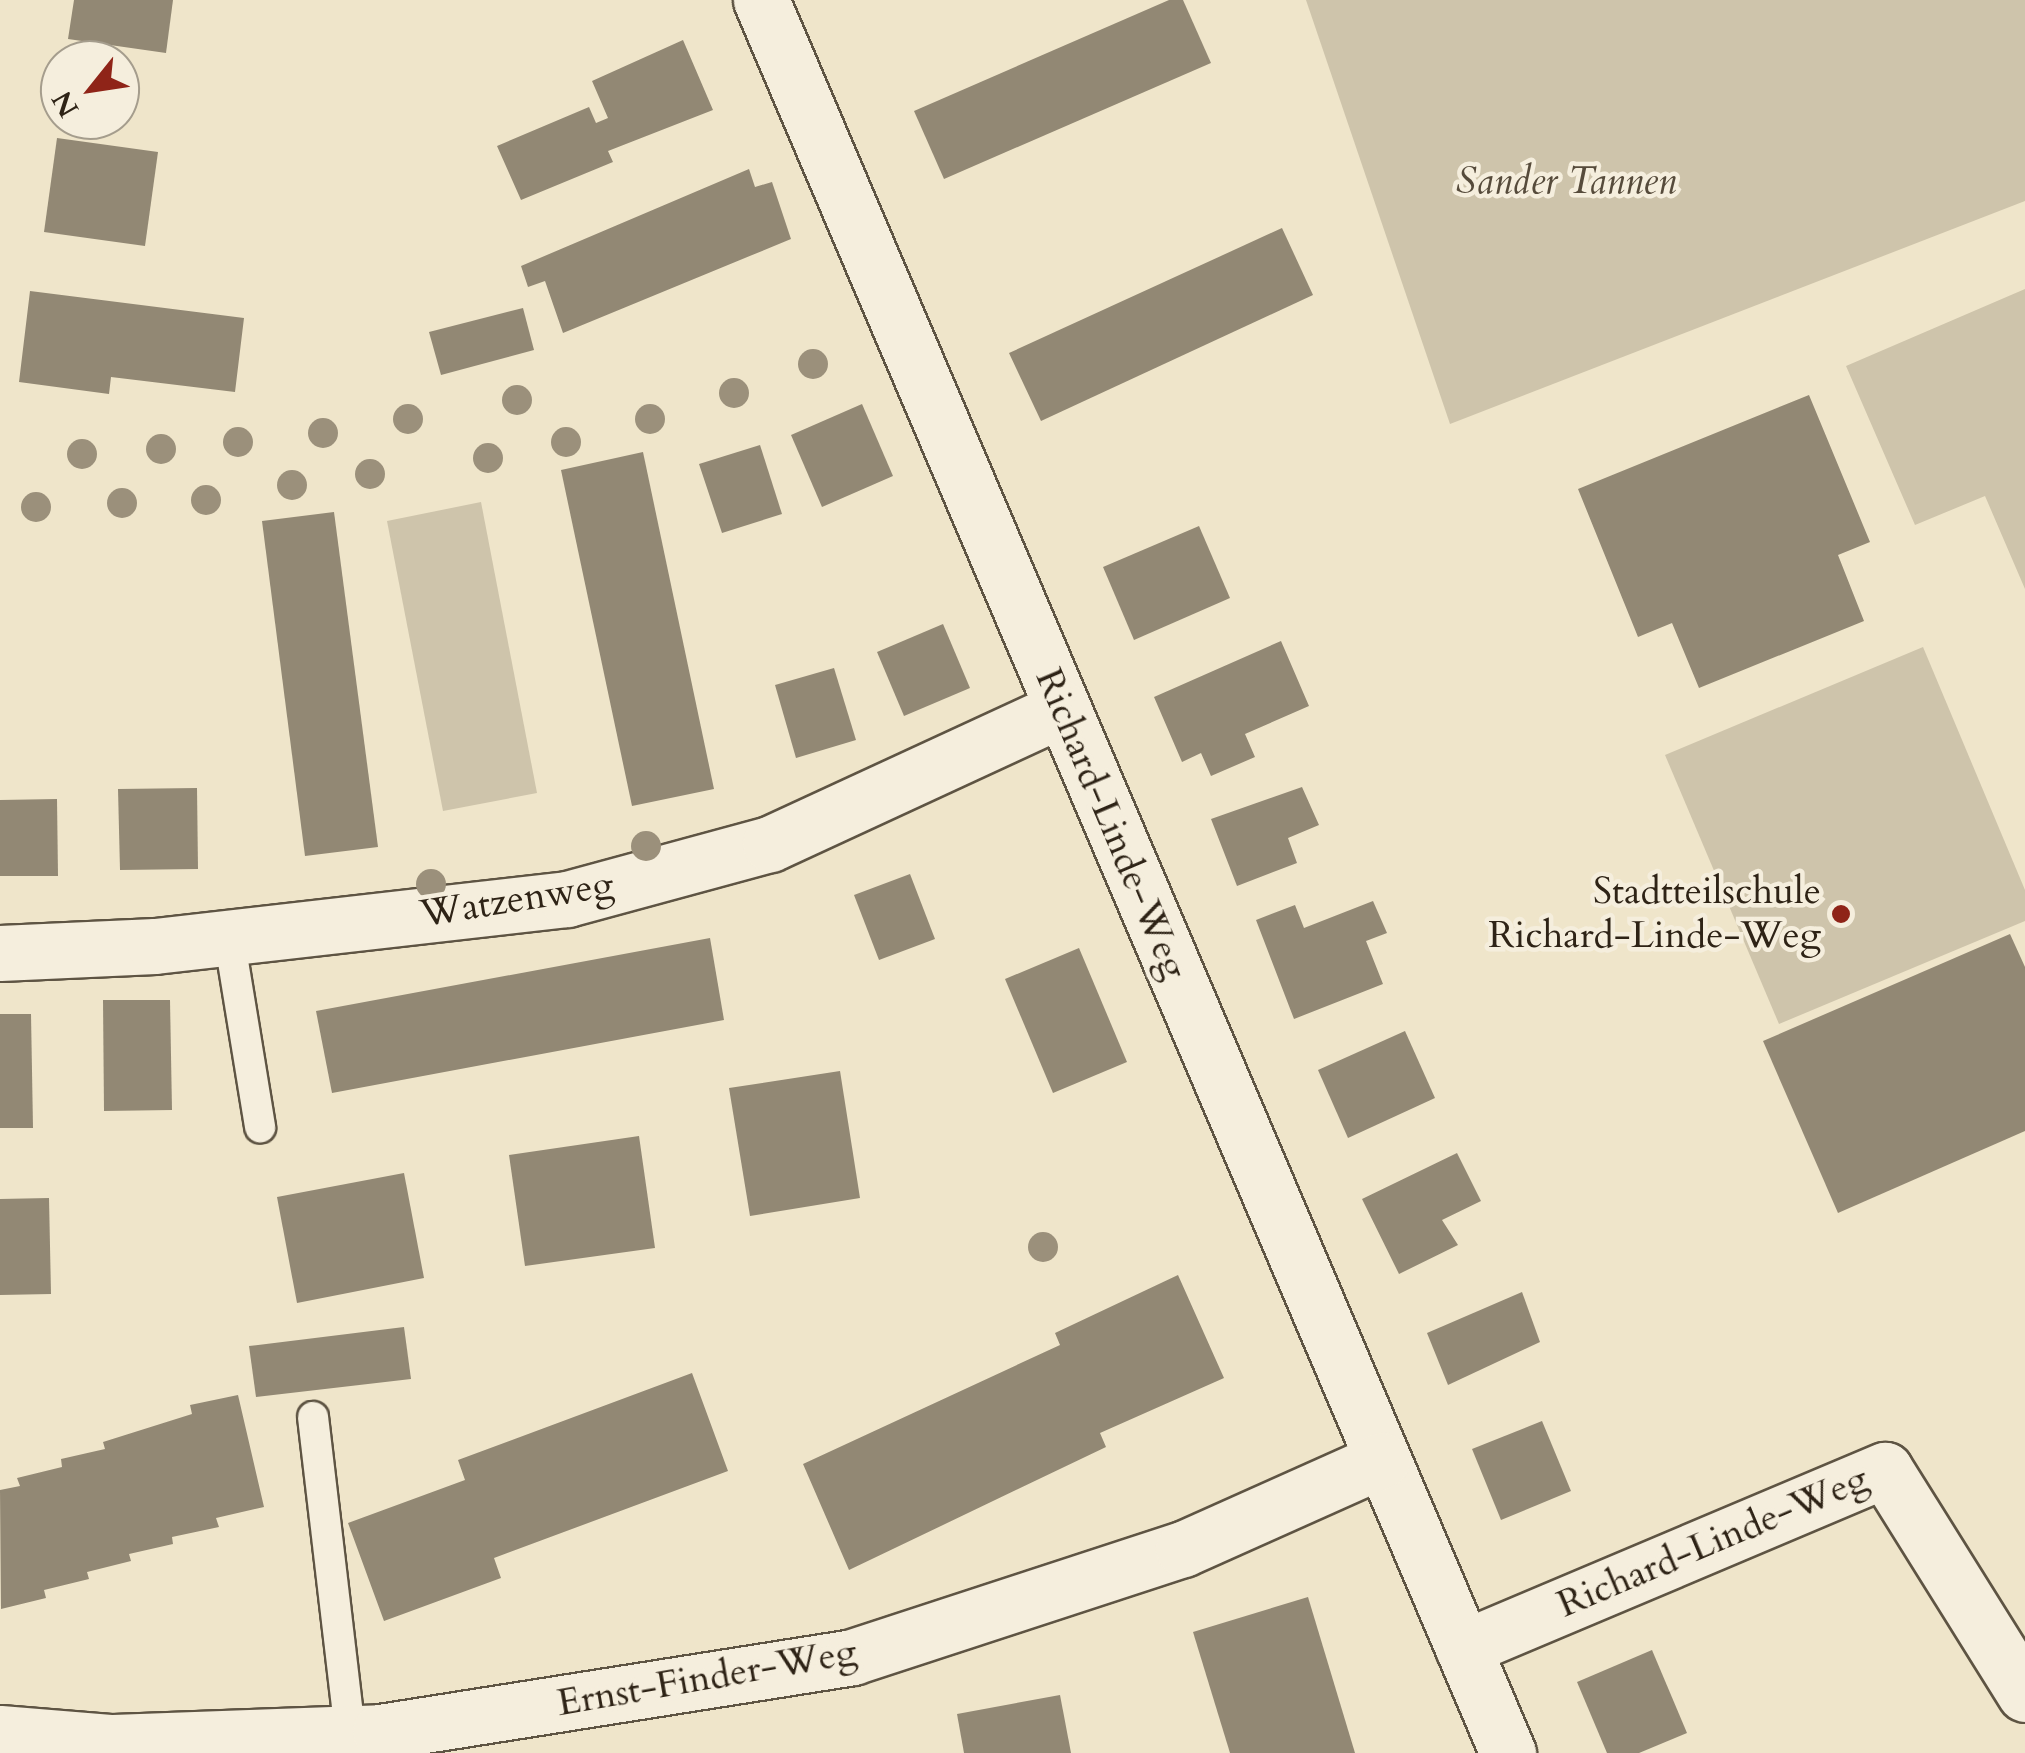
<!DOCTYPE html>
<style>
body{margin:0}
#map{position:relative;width:2025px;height:1753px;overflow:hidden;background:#efe5ca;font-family:Cardo,serif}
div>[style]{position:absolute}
.green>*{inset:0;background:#cec4ab}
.building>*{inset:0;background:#928874}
.roads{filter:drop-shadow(2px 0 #5e5443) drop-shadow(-2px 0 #5e5443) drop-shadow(0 2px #5e5443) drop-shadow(0 -2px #5e5443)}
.lane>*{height:30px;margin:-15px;padding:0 15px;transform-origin:15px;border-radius:15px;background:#f5eedd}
.street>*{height:55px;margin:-27.5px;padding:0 27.5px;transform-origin:27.5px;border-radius:27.5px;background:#f5eedd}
.trees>*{width:30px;height:30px;margin:-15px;border-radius:50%;background:#9b907b}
.dots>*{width:28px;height:28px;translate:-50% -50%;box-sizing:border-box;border:5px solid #f5eedd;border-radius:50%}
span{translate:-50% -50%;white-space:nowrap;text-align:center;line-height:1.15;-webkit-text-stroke:9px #f5eedd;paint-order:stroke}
.park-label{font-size:38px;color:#564b3b;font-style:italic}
.street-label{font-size:38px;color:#2e2316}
.poi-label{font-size:38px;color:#2e2316}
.right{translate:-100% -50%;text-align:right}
.north{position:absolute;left:40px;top:40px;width:100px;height:100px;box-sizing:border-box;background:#f5eedd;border:2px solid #a59d8d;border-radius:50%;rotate:240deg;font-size:28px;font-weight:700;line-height:40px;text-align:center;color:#2e2316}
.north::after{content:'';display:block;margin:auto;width:35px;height:45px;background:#8f2418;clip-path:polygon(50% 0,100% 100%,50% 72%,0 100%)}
</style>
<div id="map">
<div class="green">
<i style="clip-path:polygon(1306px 0,2025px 0,2025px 201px,1450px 424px)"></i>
<i style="clip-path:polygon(2025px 289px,2025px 589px,1985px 496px,1915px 525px,1846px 366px)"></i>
<i style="clip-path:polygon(481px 502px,537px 793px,443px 811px,387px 521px)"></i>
<i style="clip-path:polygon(1923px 647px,2025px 890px,2025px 921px,1779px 1024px,1665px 755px)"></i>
</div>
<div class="building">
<i style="clip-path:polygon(74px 0,173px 0,166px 53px,68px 39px)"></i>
<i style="clip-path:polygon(1169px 0,1183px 0,1211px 63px,944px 179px,914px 111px)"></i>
<i style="clip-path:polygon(683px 40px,713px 110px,608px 151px,613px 162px,521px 200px,497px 146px,589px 107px,596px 123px,608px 118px,592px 81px)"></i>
<i style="clip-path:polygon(57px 138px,158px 152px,145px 246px,44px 232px)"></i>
<i style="clip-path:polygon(749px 169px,755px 187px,772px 182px,791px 239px,563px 333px,545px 281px,528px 287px,521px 266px)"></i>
<i style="clip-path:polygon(1282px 228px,1313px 295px,1041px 421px,1009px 353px)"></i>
<i style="clip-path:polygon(30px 291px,244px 318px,235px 392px,111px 377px,109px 394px,19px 382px)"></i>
<i style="clip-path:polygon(523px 308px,534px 350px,441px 375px,429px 332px)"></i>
<i style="clip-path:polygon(1809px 395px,1870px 542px,1838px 555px,1864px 621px,1699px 688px,1672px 623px,1638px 637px,1578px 489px)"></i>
<i style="clip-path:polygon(862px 404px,893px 476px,822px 507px,791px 435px)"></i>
<i style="clip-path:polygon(760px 445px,782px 514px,722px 533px,699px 464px)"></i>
<i style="clip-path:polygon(643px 452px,714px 789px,632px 806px,561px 470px)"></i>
<i style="clip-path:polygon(334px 512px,378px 847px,305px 856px,262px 521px)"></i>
<i style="clip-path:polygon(1199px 526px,1230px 598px,1134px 640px,1103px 567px)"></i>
<i style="clip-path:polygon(943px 624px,970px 688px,904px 716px,877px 652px)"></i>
<i style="clip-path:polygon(1281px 641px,1309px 706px,1245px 734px,1255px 757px,1211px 776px,1201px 753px,1182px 762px,1154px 697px)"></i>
<i style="clip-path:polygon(834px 668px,856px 740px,796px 758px,775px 685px)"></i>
<i style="clip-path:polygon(1302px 787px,1319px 825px,1288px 838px,1297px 863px,1237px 886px,1211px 819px)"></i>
<i style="clip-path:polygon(197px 788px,198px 869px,120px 870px,118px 789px)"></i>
<i style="clip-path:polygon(57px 799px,58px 876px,0 876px,0 800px)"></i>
<i style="clip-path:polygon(910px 874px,935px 939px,879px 960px,854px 895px)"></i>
<i style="clip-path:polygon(1373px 901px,1387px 933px,1366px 941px,1383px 984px,1294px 1019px,1256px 920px,1295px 905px,1304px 928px)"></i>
<i style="clip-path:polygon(2010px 934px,2025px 967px,2025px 1131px,1838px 1213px,1763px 1041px)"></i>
<i style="clip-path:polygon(710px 938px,724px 1020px,332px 1093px,316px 1011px)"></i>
<i style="clip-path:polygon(1079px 948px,1127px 1062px,1053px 1093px,1005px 979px)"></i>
<i style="clip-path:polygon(103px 1000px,170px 1000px,172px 1110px,104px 1111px)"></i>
<i style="clip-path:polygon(0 1014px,31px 1014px,33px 1128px,0 1128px)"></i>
<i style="clip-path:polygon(1405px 1031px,1435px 1098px,1348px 1138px,1318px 1070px)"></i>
<i style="clip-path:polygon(840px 1071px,860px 1198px,750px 1216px,729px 1088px)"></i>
<i style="clip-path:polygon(639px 1136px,655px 1248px,525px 1266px,509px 1155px)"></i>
<i style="clip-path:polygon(1457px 1153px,1481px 1201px,1442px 1220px,1458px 1245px,1399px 1274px,1362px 1199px)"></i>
<i style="clip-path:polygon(404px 1173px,424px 1278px,297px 1303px,277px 1197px)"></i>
<i style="clip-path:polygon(49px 1198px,51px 1294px,0 1295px,0 1199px)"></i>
<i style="clip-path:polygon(1178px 1275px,1224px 1378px,1100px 1433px,1106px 1447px,849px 1570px,803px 1464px,1060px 1345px,1055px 1333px)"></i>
<i style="clip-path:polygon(1522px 1292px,1540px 1342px,1448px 1385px,1427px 1333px)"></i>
<i style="clip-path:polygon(404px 1327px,411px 1379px,256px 1397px,249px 1346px)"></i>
<i style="clip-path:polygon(692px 1373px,728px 1471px,494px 1558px,501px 1578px,384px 1621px,348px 1523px,465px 1480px,458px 1460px)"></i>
<i style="clip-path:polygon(238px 1395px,264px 1507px,216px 1518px,219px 1527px,172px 1537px,173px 1544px,129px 1554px,131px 1561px,87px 1572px,89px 1579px,44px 1590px,46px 1598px,1px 1609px,0 1490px,20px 1486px,17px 1478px,62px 1467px,61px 1459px,105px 1449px,103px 1442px,192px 1414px,190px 1405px)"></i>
<i style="clip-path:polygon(1542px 1421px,1571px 1491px,1501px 1520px,1472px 1449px)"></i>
<i style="clip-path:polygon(1308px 1597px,1355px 1753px,1230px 1753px,1193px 1632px)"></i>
<i style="clip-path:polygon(1652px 1650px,1687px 1733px,1639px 1753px,1607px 1753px,1577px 1682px)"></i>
<i style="clip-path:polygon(1060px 1695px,1071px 1753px,964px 1753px,957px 1714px)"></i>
</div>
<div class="roads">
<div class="lane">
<i style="left:229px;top:937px;width:193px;rotate:80.7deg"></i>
<i style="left:313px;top:1417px;width:318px;rotate:83.3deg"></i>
</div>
<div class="street">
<i style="left:761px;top:0;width:1906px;rotate:66.92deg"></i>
<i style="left:0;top:953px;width:155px;rotate:-2.6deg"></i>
<i style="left:155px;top:946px;width:415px;rotate:-6.5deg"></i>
<i style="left:567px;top:899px;width:210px;rotate:-15.2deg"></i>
<i style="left:770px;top:844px;width:322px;rotate:-24.8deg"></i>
<i style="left:1463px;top:1648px;width:458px;rotate:-22.9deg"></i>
<i style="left:1885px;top:1470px;width:264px;rotate:58deg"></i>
<i style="left:0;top:1733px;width:113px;rotate:4.6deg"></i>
<i style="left:113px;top:1742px;width:267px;rotate:-2.1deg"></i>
<i style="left:380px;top:1732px;width:478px;rotate:-9deg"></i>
<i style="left:852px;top:1657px;width:348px;rotate:-18.1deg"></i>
<i style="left:1183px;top:1549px;width:218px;rotate:-24.1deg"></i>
</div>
</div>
<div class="trees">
<i style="left:813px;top:364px"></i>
<i style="left:734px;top:393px"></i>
<i style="left:517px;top:400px"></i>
<i style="left:408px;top:419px"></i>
<i style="left:650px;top:419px"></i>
<i style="left:323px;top:433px"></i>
<i style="left:238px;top:442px"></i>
<i style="left:566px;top:442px"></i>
<i style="left:161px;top:449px"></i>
<i style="left:82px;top:454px"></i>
<i style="left:488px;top:458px"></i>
<i style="left:370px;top:474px"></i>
<i style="left:292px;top:485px"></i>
<i style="left:206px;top:500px"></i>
<i style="left:122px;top:503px"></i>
<i style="left:36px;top:507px"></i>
<i style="left:646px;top:846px"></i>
<i style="left:431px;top:884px"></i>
<i style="left:1043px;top:1247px"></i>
</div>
<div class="dots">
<i style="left:1841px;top:914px;background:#8f2418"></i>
</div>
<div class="park-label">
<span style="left:1566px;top:182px">Sander Tannen</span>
</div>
<div class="street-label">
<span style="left:1111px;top:824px;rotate:67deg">Richard-Linde-Weg</span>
<span style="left:517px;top:900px;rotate:-9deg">Watzenweg</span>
<span style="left:1713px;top:1542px;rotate:-23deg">Richard-Linde-Weg</span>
<span style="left:707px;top:1678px;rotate:-10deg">Ernst-Finder-Weg</span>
</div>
<div class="poi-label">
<span class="right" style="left:1821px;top:914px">Stadtteilschule<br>Richard-Linde-Weg</span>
</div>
<div class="north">N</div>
</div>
